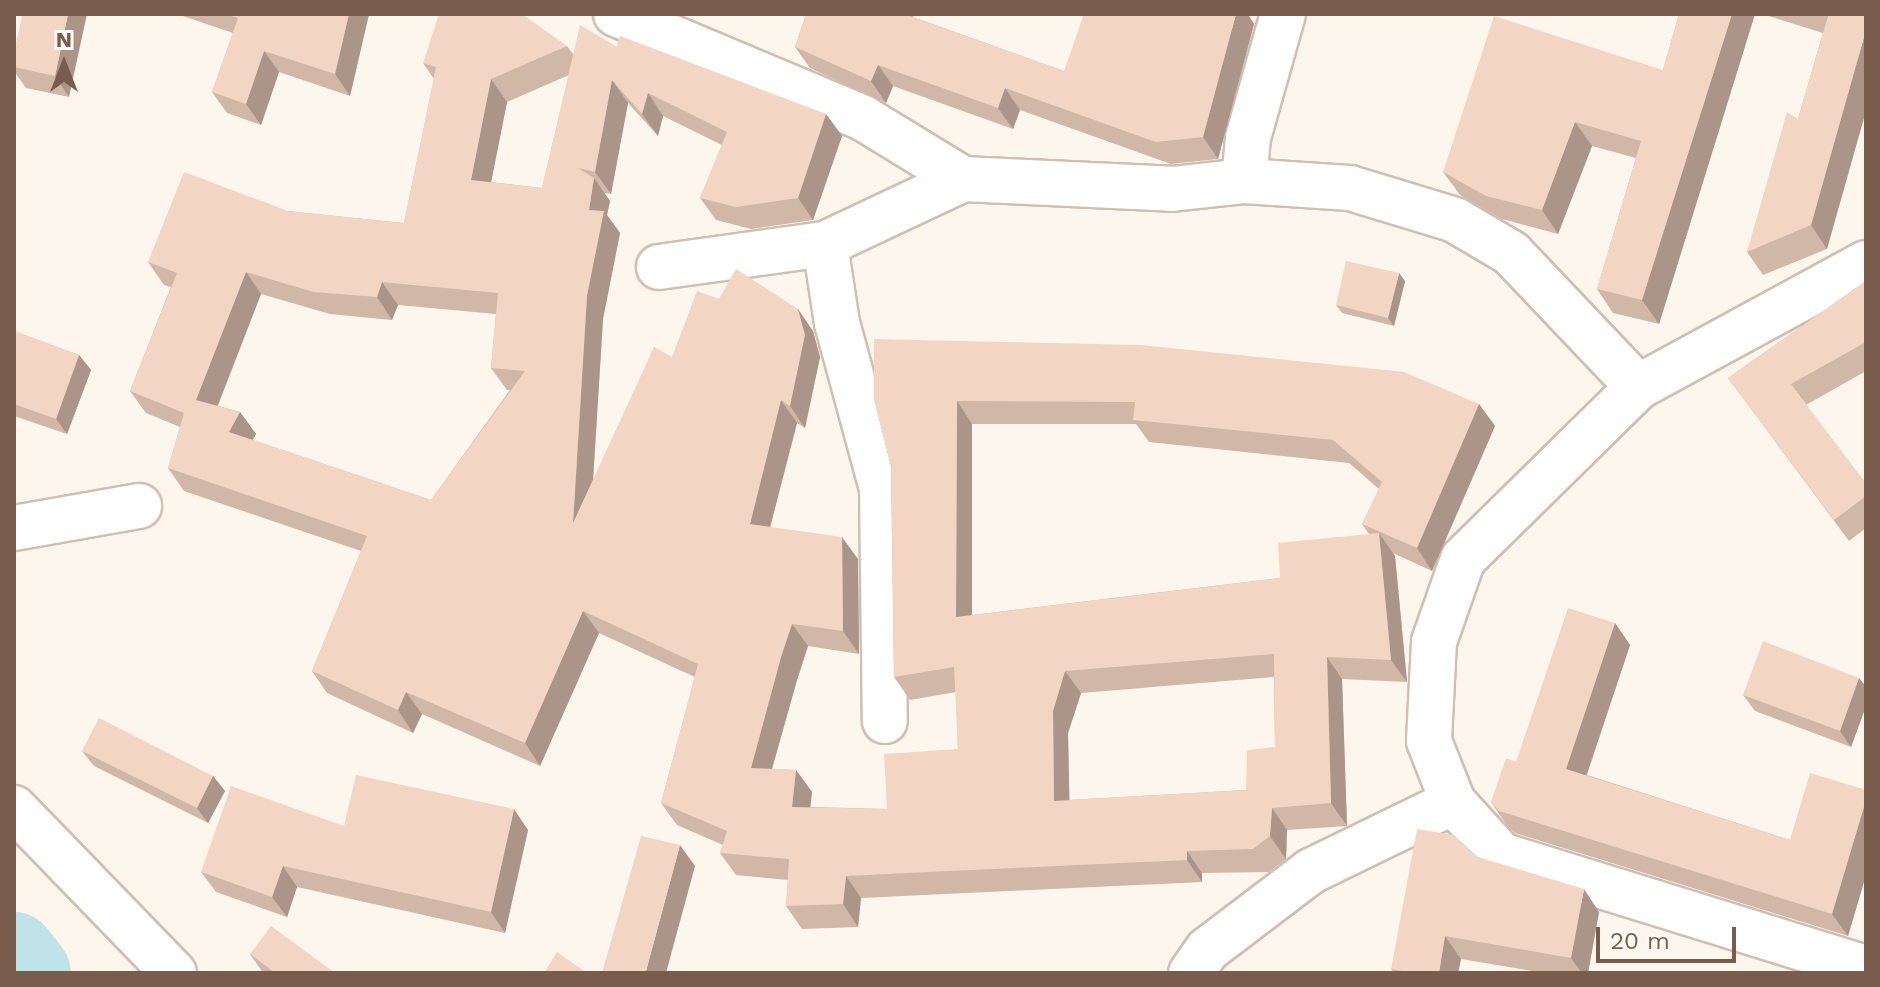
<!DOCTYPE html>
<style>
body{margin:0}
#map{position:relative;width:1880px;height:987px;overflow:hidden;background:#fdf6ec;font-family:"Work Sans",sans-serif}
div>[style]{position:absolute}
.river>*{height:84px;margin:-42px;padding:0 42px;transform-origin:42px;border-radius:42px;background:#bfe3e8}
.roads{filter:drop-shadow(2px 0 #d1beb0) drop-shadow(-2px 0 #d1beb0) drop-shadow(0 2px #d1beb0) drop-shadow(0 -2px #d1beb0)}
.street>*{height:44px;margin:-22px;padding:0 22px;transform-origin:22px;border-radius:22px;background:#fff}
.wall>*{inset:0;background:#d1b7a8}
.shaded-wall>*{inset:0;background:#aa9588}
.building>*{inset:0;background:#f3d5c3}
span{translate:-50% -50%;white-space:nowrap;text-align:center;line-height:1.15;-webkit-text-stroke:6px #fffaf3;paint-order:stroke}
.frame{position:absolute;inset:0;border:16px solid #7a5c4d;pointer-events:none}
.north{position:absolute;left:24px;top:24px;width:80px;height:80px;-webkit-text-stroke:6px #fffaf3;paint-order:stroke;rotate:0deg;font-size:22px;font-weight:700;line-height:32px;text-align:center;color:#7a5c4d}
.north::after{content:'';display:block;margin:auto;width:28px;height:36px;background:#7a5c4d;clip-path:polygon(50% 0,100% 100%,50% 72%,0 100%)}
.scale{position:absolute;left:1596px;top:927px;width:140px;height:36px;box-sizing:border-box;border:4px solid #7a5c4d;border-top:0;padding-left:10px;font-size:24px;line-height:28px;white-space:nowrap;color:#7a5c4d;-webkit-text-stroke:6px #fffaf3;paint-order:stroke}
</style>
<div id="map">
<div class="river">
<i style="left:14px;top:954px;width:24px;rotate:52deg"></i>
</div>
<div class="roads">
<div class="street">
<i style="left:616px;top:14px;width:268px;rotate:22.8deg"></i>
<i style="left:863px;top:118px;width:117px;rotate:31.4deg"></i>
<i style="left:1283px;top:14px;width:129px;rotate:105.8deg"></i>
<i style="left:1248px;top:138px;width:43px;rotate:95.3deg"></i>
<i style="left:1244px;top:181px;width:106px;rotate:3.8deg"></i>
<i style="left:1350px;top:188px;width:110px;rotate:16.9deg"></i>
<i style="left:1455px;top:220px;width:65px;rotate:30.5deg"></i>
<i style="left:1511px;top:253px;width:185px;rotate:46.5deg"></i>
<i style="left:1638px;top:387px;width:245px;rotate:135.5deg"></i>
<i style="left:1463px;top:559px;width:88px;rotate:109.3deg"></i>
<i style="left:1434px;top:642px;width:99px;rotate:92.9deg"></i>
<i style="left:1429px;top:741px;width:66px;rotate:68.5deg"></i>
<i style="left:1453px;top:802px;width:72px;rotate:47.8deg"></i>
<i style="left:1501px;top:855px;width:382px;rotate:17.2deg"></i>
<i style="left:825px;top:244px;width:80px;rotate:81.4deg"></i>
<i style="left:837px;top:323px;width:172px;rotate:74.8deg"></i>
<i style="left:882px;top:489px;width:232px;rotate:89.3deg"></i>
<i style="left:659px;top:267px;width:168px;rotate:-7.9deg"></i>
<i style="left:825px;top:244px;width:153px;rotate:-25.2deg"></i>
<i style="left:963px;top:179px;width:209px;rotate:2.7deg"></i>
<i style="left:1172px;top:189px;width:72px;rotate:-6.3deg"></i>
<i style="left:1638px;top:387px;width:260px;rotate:-28.5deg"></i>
<i style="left:14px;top:528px;width:127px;rotate:-10deg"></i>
<i style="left:14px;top:808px;width:230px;rotate:45.9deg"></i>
<i style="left:1191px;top:973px;width:28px;rotate:-55deg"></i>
<i style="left:1207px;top:950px;width:131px;rotate:-37.2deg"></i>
<i style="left:1311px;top:871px;width:158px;rotate:-25.9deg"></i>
</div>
</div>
<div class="wall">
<i style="clip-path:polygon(23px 14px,69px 97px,26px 88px,14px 71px,14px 54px)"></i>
<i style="clip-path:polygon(177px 14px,369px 14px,350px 96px,279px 72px,261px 125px,227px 113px,212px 92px,233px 33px)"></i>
<i style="clip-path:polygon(806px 14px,914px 14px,913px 17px,1064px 71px,1254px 24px,1218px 159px,1171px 164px,1020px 110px,1013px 129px,893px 86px,886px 103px,810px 68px,795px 47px)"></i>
<i style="clip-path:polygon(1679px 14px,1755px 14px,1659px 324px,1613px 313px,1597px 289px,1636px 158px,1592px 146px,1558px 234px,1502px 219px,1460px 195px,1443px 172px,1663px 70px)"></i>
<i style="clip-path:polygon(1762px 14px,1866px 14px,1827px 249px,1763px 275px,1747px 252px,1798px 119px,1823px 33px)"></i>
<i style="clip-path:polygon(evenodd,567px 46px,573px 54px,617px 47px,826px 114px,842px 136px,813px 220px,751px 229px,716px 220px,700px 198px,722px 145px,663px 116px,658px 136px,628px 103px,611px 194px,604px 193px,610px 201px,607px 215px,620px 233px,603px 319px,593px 479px,672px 357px,813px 331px,820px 357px,805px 428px,797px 423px,770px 527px,858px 559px,859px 654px,808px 646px,797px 680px,772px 769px,796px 770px,812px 792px,810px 807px,887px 809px,958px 749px,956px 692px,910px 700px,894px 677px,891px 466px,874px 399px,1479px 404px,1495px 426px,1432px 571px,1393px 553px,1395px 556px,1407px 682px,1342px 679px,1347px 826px,1287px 830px,1286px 859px,1269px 872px,1202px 873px,1202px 882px,861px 898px,858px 927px,802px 929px,786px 906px,788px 880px,736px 875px,720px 853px,723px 845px,677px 825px,661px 803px,695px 677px,599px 633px,540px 766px,422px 714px,413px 733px,327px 693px,312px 671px,361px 551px,184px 491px,168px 468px,180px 427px,146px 413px,130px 391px,171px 287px,164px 285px,148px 262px,288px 211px,404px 223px,434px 79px,423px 63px,567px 46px,569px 75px,542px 188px,491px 182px,507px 102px,569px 75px,567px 46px,261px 294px,330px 314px,392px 320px,398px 305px,496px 314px,491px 368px,507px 390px,510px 390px,431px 500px,253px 440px,256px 434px,240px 412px,218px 406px,261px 294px,567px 46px,972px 424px,1136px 424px,1149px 442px,1349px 463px,1379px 489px,1362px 524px,1369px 534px,1280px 578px,972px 615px,972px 424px,567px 46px,1274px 677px,1275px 747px,1246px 790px,1069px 800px,1068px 733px,1081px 693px,1274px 677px)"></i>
<i style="clip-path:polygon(1405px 281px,1394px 326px,1342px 313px,1336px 305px)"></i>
<i style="clip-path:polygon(1866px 281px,1866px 371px,1806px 405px,1866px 484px,1866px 528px,1849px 541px,1728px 378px)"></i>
<i style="clip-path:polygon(14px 331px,79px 355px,91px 370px,67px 434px,14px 416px)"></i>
<i style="clip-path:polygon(1615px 623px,1630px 645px,1587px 775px,1790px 840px,1866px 790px,1866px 875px,1848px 936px,1515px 833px,1506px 824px,1491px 802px,1516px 762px)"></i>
<i style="clip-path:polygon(1859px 678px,1866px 687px,1866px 706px,1851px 747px,1755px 711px,1743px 695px)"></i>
<i style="clip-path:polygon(82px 751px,213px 776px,225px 791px,208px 823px,94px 766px)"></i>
<i style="clip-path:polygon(344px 826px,528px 830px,505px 933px,297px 887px,287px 917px,216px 892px,201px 872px)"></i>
<i style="clip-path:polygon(1478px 857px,1599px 912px,1588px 973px,1544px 973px,1461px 959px,1458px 973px,1394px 973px,1391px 969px)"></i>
<i style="clip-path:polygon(250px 954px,335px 973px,263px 973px)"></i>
</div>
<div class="shaded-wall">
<i style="clip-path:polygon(68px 14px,87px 14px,69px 97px,55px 76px)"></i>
<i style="clip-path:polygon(349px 14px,369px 14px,350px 96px,335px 74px)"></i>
<i style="clip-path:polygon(1236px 14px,1248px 14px,1254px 24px,1218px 159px,1203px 137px)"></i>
<i style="clip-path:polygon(1732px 14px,1755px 14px,1659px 324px,1642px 300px)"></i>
<i style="clip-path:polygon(1866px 30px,1866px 111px,1827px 249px,1811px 225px)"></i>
<i style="clip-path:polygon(264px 51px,279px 72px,261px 125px,246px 104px)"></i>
<i style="clip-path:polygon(878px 65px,893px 86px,886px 103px,871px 81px)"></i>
<i style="clip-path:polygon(491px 79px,507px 102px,487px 203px,471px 180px)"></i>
<i style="clip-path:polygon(612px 80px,628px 103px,611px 194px,595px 172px)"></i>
<i style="clip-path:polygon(1005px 88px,1020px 110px,1013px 129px,998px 108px)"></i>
<i style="clip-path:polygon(648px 93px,663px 116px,658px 136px,642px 114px)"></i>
<i style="clip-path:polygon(826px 114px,842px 136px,813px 220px,798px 198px)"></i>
<i style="clip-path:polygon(1575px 122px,1592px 146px,1558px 234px,1542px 210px)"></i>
<i style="clip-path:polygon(594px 178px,610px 201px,607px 215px,620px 233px,603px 319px,589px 545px,573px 523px,587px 296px,589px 210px)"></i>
<i style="clip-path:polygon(246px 272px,261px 294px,211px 422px,196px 400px)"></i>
<i style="clip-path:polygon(1399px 273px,1405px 281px,1394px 326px,1388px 318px)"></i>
<i style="clip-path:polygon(382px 282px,398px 305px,392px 320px,377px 297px)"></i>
<i style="clip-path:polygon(798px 309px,813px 331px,820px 357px,805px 428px,790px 406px)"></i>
<i style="clip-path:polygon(79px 355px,91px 370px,67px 434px,56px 419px)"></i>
<i style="clip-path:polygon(781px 400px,797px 423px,765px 547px,750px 524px)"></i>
<i style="clip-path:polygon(957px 401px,972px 424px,972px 639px,956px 617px)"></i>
<i style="clip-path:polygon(1479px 404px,1495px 426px,1432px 571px,1417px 548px)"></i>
<i style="clip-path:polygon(240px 412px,256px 434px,244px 454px,229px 432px)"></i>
<i style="clip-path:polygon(1379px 533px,1395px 556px,1407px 682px,1391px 660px)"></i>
<i style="clip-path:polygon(842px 537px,858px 559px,859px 654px,843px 631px)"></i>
<i style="clip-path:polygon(583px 611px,599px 633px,540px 766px,525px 743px)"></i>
<i style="clip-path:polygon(1615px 623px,1630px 645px,1581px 791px,1566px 769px)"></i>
<i style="clip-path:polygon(792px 624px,808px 646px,797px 680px,766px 790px,751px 768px,781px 657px)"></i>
<i style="clip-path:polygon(1327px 657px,1342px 679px,1347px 826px,1331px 803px)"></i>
<i style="clip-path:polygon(1065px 671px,1081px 693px,1068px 733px,1070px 823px,1054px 801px,1053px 711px)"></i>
<i style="clip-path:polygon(1859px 678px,1866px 687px,1866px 706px,1851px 747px,1840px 731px)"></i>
<i style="clip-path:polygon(406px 692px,422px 714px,413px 733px,398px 710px)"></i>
<i style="clip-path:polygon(796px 770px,812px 792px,808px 829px,792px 807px)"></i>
<i style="clip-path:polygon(213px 776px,225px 791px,208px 823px,197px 808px)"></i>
<i style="clip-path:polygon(1866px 800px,1866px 875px,1848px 936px,1832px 914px)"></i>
<i style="clip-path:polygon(1272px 808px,1287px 830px,1286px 859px,1270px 836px)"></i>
<i style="clip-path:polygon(514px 809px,528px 830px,505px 933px,491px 912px)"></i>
<i style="clip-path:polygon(680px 845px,695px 866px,666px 973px,647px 973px,646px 971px)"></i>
<i style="clip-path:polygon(1187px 851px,1202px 873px,1202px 882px,1187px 860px)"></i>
<i style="clip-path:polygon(283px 866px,297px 887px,287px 917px,272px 897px)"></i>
<i style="clip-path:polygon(846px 876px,861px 898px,858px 927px,843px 904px)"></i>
<i style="clip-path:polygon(1584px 889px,1599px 912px,1588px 973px,1582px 973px,1571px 958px)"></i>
<i style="clip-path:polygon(1445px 936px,1461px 959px,1458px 973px,1439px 973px)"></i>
</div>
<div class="building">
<i style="clip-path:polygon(23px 14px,68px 14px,55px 76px,14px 67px,14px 54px)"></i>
<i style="clip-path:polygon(225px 14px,349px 14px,335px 74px,264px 51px,246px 104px,212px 92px,238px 18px)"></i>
<i style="clip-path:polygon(evenodd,439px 14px,522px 14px,567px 46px,491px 79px,471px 180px,542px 188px,580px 25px,617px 47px,620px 36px,826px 114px,798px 198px,736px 207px,700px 198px,727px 132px,648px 93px,642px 114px,612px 80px,595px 172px,578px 168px,594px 178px,589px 210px,604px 211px,587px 296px,573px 523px,654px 347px,672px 357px,697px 291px,719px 299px,736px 269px,798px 309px,805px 335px,790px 406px,781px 400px,750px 524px,842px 537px,843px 631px,792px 624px,781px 657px,751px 768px,796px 770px,792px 807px,887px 809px,884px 754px,958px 749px,954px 667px,894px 677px,891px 466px,874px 399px,874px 339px,1141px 345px,1404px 372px,1479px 404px,1417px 548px,1362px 524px,1382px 482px,1333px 440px,1133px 420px,1135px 402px,957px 401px,956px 617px,1280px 578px,1278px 543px,1379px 533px,1391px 660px,1327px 657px,1331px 803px,1272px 808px,1270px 836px,1253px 849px,1187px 851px,1187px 860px,846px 876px,843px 904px,786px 906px,789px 859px,720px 853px,727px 831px,661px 803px,698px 664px,583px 611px,525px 743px,406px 692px,398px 710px,312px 671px,367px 536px,168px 468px,184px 413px,130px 391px,177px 273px,148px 262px,184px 172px,288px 211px,404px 223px,436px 67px,423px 63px,439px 14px,246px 272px,314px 292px,377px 297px,382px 282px,498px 293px,491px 368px,525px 371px,431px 500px,229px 432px,240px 412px,196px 400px,246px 272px,439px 14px,1274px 654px,1275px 747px,1247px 750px,1246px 790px,1054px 801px,1053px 711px,1065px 671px,1274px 654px)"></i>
<i style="clip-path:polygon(806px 14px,904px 14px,1064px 71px,1084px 14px,1236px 14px,1203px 137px,1156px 142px,1005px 88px,998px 108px,878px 65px,871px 81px,795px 47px)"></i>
<i style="clip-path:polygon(1679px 14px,1732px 14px,1642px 300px,1597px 289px,1641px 141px,1575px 122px,1542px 210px,1486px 196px,1443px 172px,1494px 16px,1663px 70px)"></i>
<i style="clip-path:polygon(1821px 14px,1866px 14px,1866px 30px,1811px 225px,1747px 252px,1787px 112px,1798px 119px,1828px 16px)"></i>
<i style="clip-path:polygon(1346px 261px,1399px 273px,1388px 318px,1336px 305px)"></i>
<i style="clip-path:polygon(1866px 281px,1866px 342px,1791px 384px,1866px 484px,1866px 496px,1834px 520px,1728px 378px)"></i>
<i style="clip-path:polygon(14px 331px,79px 355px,56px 419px,14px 404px)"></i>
<i style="clip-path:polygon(1568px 608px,1615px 623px,1566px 769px,1790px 840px,1810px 773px,1866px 790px,1866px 800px,1832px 914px,1499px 811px,1491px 802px,1506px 758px,1516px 762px)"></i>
<i style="clip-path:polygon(1763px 641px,1859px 678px,1840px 731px,1743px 695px)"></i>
<i style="clip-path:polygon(99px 718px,213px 776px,197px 808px,82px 751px)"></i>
<i style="clip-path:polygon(356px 775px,514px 809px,491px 912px,283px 866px,272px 897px,201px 872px,231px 786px,344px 826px)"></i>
<i style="clip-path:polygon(1417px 829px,1454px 835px,1478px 857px,1584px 889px,1571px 958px,1445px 936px,1439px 973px,1414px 973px,1391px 969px)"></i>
<i style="clip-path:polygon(641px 836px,680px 845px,646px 971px,649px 973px,602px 973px)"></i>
<i style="clip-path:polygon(271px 926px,335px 973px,275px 973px,250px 954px)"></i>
<i style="clip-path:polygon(557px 952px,587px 973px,544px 973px)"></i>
</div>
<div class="frame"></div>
<div class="north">N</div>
<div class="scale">20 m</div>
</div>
